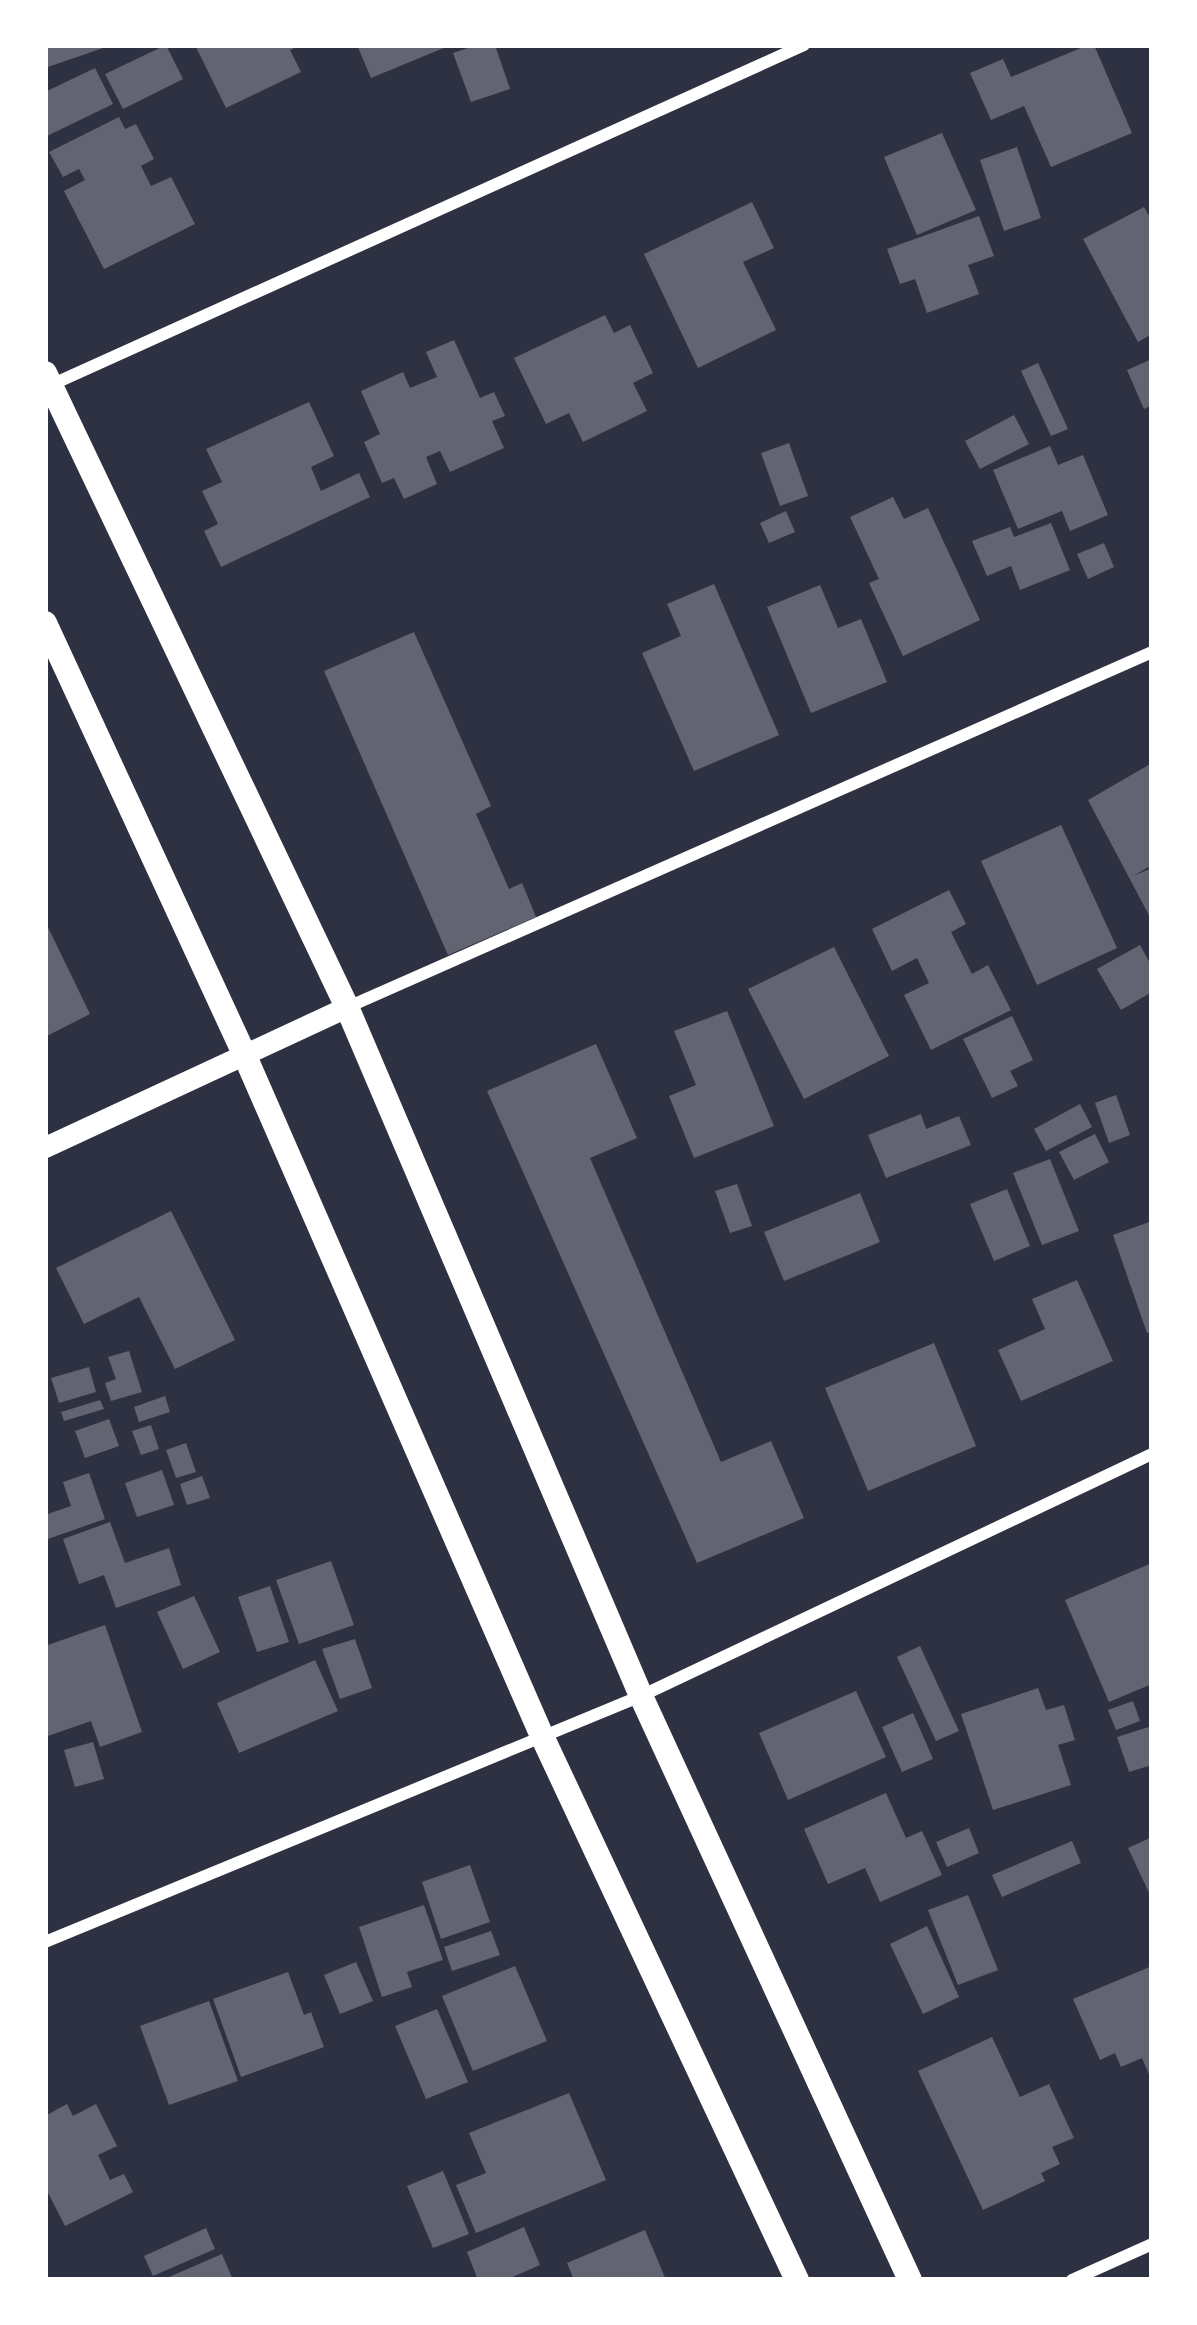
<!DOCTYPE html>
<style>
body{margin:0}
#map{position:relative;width:1197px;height:2325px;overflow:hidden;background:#2d3142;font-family:Jost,sans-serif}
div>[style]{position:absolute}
.building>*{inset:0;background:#626471}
.minor>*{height:12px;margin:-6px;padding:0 6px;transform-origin:6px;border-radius:6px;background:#fff}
.tertiary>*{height:21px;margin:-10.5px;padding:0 10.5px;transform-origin:10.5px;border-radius:10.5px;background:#fff}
.secondary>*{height:24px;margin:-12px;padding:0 12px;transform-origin:12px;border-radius:12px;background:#fff}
span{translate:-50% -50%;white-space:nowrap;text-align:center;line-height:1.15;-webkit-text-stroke:10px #fff;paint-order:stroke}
.frame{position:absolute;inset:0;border:48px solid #fff;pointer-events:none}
</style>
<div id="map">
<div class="building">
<i style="clip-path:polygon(45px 45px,109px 45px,109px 46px,45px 68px)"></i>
<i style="clip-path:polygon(166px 45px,183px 79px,123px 109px,105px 74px)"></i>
<i style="clip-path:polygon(195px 45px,301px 45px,290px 50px,301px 72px,226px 108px)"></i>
<i style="clip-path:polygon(357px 45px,451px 45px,371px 78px)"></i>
<i style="clip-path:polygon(477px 45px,495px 45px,510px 89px,471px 102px,453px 53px)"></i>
<i style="clip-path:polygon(1088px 45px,1094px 45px,1132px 133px,1051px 167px,1024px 106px,991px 120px,970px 73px,1003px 59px,1011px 77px)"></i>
<i style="clip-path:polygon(95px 68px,113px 104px,45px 137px,45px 92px)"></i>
<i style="clip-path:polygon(119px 117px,125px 129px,136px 124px,154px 159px,141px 166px,151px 186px,171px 177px,195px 224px,104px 269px,64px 191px,85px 180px,79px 169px,63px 177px,49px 152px)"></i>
<i style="clip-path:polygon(942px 133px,976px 210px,917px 235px,884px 157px)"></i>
<i style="clip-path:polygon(1017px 147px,1041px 218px,1004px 231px,980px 160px)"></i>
<i style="clip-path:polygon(752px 202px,774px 248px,743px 262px,776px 330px,698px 368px,644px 254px)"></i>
<i style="clip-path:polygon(1144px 207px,1152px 221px,1152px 334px,1138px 342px,1083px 239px)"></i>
<i style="clip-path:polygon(979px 216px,994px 256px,968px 265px,979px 294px,927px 313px,915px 279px,900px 284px,887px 249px)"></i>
<i style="clip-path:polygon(605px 315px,614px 333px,630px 325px,653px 373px,633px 383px,647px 411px,583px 442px,569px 413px,546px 424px,514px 358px)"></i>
<i style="clip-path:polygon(454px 340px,480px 398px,494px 392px,505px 416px,492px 421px,504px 448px,450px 472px,440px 451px,426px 457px,437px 484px,404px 499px,394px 478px,382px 483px,364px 442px,380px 434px,361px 391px,403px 372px,410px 388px,437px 377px,426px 352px)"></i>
<i style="clip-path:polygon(1152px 359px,1152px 405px,1144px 409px,1127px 370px)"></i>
<i style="clip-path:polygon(1038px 363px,1068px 429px,1051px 436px,1021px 371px)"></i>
<i style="clip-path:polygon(309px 402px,334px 456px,311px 467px,321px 491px,359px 473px,370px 497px,221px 567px,204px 531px,218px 524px,202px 491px,222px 482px,206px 449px)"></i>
<i style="clip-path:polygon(1014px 415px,1029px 444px,980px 469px,965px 441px)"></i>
<i style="clip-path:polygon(789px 443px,808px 496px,780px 506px,761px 453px)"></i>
<i style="clip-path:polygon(1050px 446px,1058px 465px,1083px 455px,1108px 515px,1070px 531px,1062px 511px,1018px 529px,993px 470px)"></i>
<i style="clip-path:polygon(893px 497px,904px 519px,928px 508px,980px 620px,903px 656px,869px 583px,879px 579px,850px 517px)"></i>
<i style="clip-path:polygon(786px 511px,795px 532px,769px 543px,760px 523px)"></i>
<i style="clip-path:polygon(1051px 523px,1070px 570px,1020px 590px,1011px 566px,987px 576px,972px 541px,1010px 527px,1014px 537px)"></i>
<i style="clip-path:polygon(1104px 543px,1114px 567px,1088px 579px,1077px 554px)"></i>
<i style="clip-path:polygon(714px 584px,779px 735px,694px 771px,642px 653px,681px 636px,667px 604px)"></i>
<i style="clip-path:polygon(820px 585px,838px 628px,861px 619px,887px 682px,811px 713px,767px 607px)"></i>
<i style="clip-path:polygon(414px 632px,491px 806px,476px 814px,509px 889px,522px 883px,536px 917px,448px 955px,324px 671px)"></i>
<i style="clip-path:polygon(1152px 763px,1152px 865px,1133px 876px,1152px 868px,1152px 921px,1088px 800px)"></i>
<i style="clip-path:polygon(1061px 825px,1117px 948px,1037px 985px,981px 861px)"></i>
<i style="clip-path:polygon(949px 890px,966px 924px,951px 932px,972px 974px,988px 965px,1011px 1010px,931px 1050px,904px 995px,929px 983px,917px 958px,892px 971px,872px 929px)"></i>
<i style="clip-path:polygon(45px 921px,90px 1014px,45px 1037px)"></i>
<i style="clip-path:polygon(1140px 945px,1152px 967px,1152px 992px,1121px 1010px,1097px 969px)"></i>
<i style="clip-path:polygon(834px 947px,889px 1056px,804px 1099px,748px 989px)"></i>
<i style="clip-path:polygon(727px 1011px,774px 1126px,694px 1158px,669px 1096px,696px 1085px,674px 1031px)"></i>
<i style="clip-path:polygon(1012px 1016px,1033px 1060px,1010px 1071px,1018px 1086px,992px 1098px,963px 1039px)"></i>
<i style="clip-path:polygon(596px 1044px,637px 1138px,590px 1158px,721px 1462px,771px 1441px,804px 1518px,697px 1563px,487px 1091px)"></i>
<i style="clip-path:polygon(1116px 1095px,1130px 1135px,1109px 1143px,1095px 1103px)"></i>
<i style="clip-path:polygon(1080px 1104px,1092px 1127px,1046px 1151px,1034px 1129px)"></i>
<i style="clip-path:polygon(921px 1114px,926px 1129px,959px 1116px,971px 1145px,886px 1178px,868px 1135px)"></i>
<i style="clip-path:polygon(1095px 1134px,1109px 1162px,1074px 1180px,1059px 1152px)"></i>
<i style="clip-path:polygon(1050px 1159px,1079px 1231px,1042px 1245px,1013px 1173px)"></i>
<i style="clip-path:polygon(737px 1184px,752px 1226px,730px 1233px,715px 1191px)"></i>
<i style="clip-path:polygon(1007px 1189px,1030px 1246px,994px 1261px,970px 1204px)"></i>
<i style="clip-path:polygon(860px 1193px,880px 1242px,784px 1281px,764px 1232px)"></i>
<i style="clip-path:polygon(171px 1211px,235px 1340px,175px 1369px,139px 1297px,84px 1324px,56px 1268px)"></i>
<i style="clip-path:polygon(1152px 1221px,1152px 1332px,1147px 1333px,1113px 1235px)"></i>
<i style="clip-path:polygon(1077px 1280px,1113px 1361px,1021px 1401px,998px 1350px,1045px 1329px,1032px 1299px)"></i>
<i style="clip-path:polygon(934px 1343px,976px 1446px,868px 1491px,825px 1388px)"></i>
<i style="clip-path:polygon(129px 1351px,142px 1392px,111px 1401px,105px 1383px,116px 1379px,108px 1357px)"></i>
<i style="clip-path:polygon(89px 1367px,96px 1392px,59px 1403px,51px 1378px)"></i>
<i style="clip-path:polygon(165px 1396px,170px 1412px,139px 1422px,134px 1407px)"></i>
<i style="clip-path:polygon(100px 1400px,104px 1409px,64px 1421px,61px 1412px)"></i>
<i style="clip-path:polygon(109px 1419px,119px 1446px,85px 1458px,75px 1431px)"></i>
<i style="clip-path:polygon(151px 1425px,159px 1449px,141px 1455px,132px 1431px)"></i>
<i style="clip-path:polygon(186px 1443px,196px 1472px,176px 1478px,166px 1450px)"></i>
<i style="clip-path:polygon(162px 1470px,174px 1505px,137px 1517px,125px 1483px)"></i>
<i style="clip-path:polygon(89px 1473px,105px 1519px,45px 1540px,45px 1515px,71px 1506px,63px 1482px)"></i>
<i style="clip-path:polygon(202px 1476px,210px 1498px,187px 1505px,180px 1484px)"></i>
<i style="clip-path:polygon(110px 1522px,125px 1563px,169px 1548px,181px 1585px,116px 1608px,104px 1575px,79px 1584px,63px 1539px)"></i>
<i style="clip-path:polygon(331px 1561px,354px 1625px,299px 1644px,276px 1580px)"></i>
<i style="clip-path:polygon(1152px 1563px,1152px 1684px,1109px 1702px,1065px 1600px)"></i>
<i style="clip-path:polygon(270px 1586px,289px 1642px,257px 1652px,238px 1597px)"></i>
<i style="clip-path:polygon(194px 1596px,220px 1652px,183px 1669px,157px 1612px)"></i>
<i style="clip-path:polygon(105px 1625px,142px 1732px,100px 1747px,91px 1721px,45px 1737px,45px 1646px)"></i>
<i style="clip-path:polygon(355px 1639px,372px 1688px,340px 1699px,322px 1649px)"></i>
<i style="clip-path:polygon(920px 1646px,959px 1731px,936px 1741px,897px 1657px)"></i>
<i style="clip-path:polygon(315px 1660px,338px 1711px,239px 1753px,217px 1703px)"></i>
<i style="clip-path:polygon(1038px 1688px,1046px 1710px,1064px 1705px,1075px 1740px,1058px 1745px,1071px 1785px,993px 1810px,961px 1714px)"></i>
<i style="clip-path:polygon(856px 1691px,886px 1757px,788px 1800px,759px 1733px)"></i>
<i style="clip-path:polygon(1133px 1701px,1140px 1721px,1116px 1730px,1108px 1710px)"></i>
<i style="clip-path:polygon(913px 1713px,933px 1759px,902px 1772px,882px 1727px)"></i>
<i style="clip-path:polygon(1152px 1726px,1152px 1765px,1129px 1772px,1117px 1737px)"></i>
<i style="clip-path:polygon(93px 1742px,104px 1779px,75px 1787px,64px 1750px)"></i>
<i style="clip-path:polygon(886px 1793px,906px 1838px,922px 1831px,942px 1875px,880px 1902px,865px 1868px,828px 1884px,804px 1829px)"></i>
<i style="clip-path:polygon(969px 1828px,979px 1853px,947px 1867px,936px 1842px)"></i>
<i style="clip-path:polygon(1152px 1837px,1152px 1899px,1128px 1848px)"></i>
<i style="clip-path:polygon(1072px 1841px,1081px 1863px,1002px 1897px,992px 1875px)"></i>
<i style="clip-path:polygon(470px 1865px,490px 1922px,441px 1939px,422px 1882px)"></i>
<i style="clip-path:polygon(968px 1895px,998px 1970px,958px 1985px,928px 1910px)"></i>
<i style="clip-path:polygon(424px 1905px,443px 1960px,407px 1972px,412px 1987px,382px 1997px,359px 1927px)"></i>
<i style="clip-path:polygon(927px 1926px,959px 1997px,923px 2014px,890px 1944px)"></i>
<i style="clip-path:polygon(491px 1931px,500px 1955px,452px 1971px,444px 1947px)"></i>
<i style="clip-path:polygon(356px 1962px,373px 2001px,340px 2014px,324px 1975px)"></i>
<i style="clip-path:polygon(515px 1966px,547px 2041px,473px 2071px,442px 1996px)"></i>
<i style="clip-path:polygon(1152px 1966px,1152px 2081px,1142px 2058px,1121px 2067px,1115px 2053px,1100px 2060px,1073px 1999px)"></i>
<i style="clip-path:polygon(288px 1972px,304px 2015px,311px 2012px,324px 2047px,241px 2077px,213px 1999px)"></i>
<i style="clip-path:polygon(209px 2001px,238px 2081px,169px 2105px,140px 2026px)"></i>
<i style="clip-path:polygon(437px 2009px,468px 2082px,426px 2099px,395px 2026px)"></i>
<i style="clip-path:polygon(992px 2037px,1020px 2097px,1049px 2084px,1074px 2138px,1052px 2147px,1060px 2164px,1041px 2173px,1045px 2181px,983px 2210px,918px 2071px)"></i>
<i style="clip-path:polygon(569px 2093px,606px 2180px,476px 2233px,456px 2185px,486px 2173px,469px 2133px)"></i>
<i style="clip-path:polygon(67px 2104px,73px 2116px,96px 2104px,117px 2146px,98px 2155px,110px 2180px,124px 2174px,133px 2192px,65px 2226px,45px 2187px,45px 2116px)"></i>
<i style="clip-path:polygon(443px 2171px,469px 2234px,433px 2248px,407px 2186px)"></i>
<i style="clip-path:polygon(524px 2227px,540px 2265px,506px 2280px,478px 2280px,467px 2252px)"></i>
<i style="clip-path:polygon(206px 2228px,215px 2249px,153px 2276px,144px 2256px)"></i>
<i style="clip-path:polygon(645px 2230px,666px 2280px,574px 2280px,567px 2263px)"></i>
<i style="clip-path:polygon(222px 2254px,233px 2280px,162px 2280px)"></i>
</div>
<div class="minor">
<i style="left:51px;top:385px;width:826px;rotate:-24.3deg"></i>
<i style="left:348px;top:1007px;width:879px;rotate:-23.82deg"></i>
<i style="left:45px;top:1942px;width:645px;rotate:-22.43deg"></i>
<i style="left:641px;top:1696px;width:565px;rotate:-25.34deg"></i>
<i style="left:1072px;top:2280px;width:88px;rotate:-24.2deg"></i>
</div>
<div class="tertiary">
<i style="left:45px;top:1147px;width:333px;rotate:-24.9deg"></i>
</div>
<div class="secondary">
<i style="left:45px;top:373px;width:702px;rotate:64.53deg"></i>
<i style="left:347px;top:1007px;width:749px;rotate:66.89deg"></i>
<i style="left:641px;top:1696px;width:643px;rotate:65.27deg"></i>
<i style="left:45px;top:623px;width:477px;rotate:65.2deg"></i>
<i style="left:245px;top:1056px;width:742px;rotate:66.41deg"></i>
<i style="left:542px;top:1736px;width:601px;rotate:64.89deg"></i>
</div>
<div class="frame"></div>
</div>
